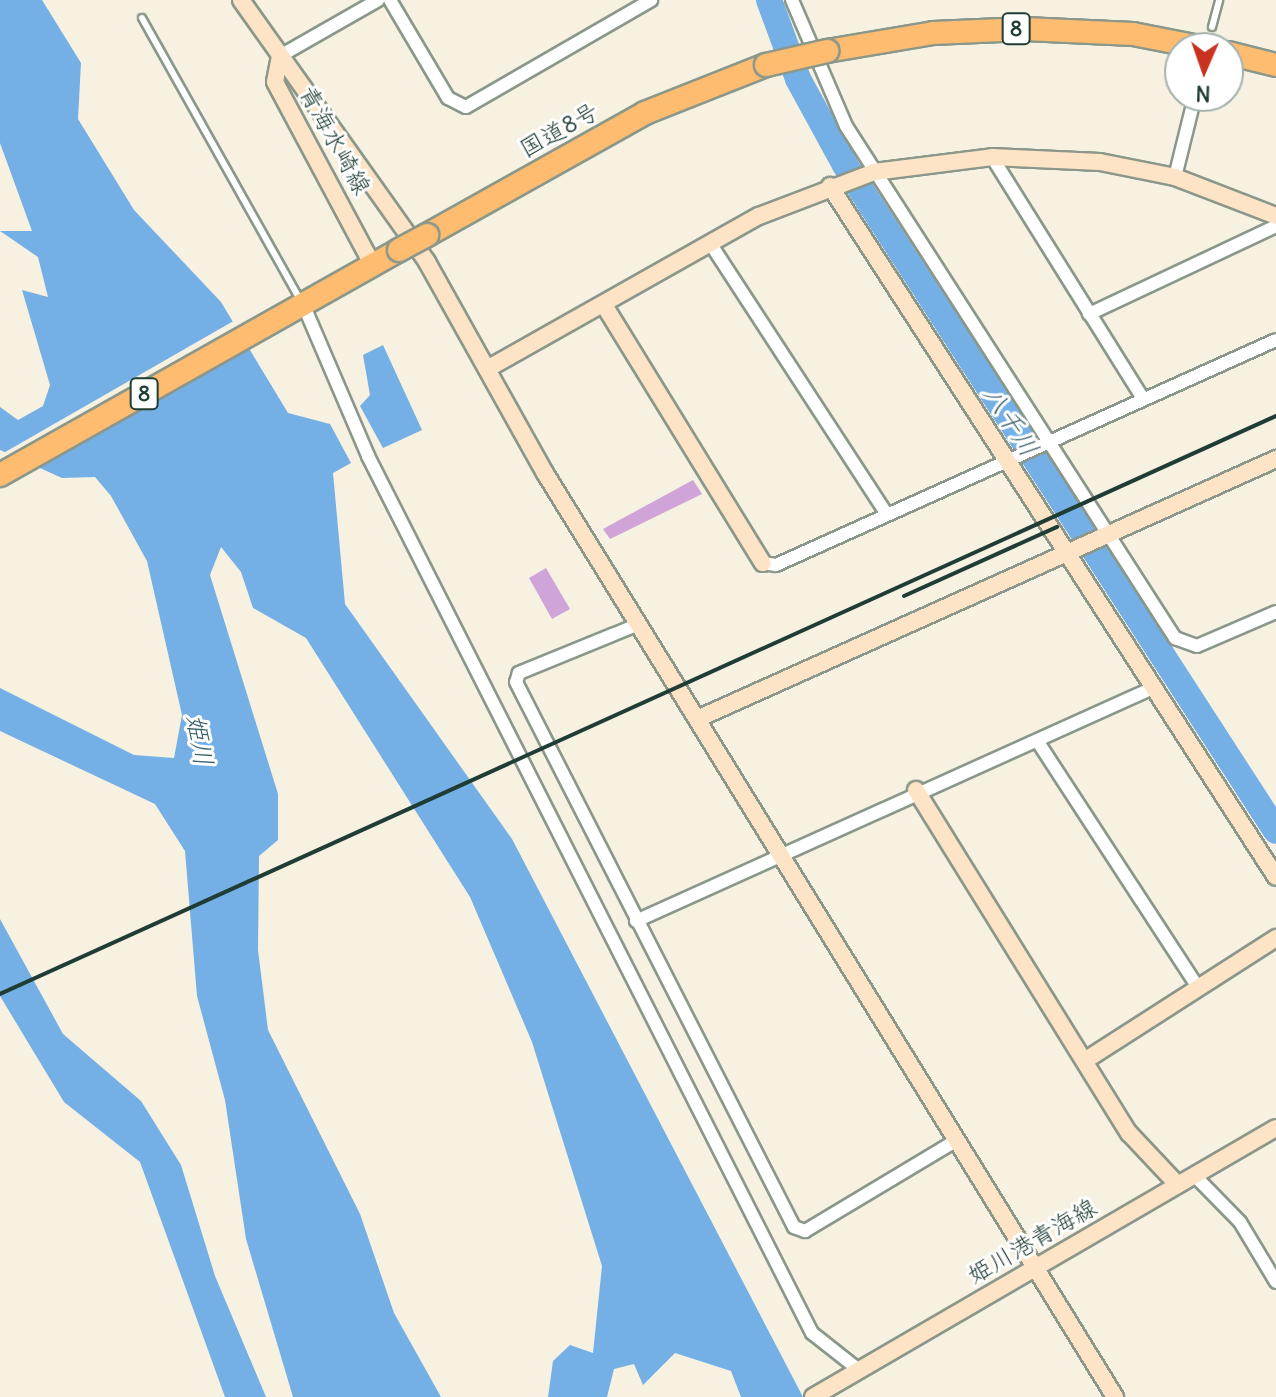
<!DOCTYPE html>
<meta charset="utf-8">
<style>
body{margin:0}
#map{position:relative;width:1276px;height:1397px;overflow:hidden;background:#f6f1e1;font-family:Delius,"Klee One",sans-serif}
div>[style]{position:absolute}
.water>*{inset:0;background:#74afe5}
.pier>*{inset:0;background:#f6f1e1}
.river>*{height:26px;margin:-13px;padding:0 13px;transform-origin:13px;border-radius:13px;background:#74afe5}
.building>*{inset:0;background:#cea4d9}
.roads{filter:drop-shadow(2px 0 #8a978a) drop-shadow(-2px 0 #8a978a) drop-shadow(0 2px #8a978a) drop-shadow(0 -2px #8a978a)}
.lane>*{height:6px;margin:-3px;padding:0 3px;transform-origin:3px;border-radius:3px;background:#fff}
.street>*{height:12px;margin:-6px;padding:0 6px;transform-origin:6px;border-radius:6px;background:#fff}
.secondary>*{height:16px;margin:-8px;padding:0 8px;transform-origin:8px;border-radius:8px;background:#fee4c6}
.highway>*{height:22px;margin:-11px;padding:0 11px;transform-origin:11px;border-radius:11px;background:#fdbc70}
.rail>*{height:4px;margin:-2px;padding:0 2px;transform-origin:2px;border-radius:2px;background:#1f3d34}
.bridges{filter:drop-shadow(2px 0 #8a978a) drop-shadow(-2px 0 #8a978a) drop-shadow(0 2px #8a978a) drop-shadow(0 -2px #8a978a)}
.highway-bridge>*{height:22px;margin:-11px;padding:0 11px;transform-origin:11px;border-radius:11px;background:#fdbc70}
span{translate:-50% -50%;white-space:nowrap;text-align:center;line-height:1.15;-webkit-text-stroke:6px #fff;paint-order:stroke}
.shield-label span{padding:2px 6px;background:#fff;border:2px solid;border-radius:6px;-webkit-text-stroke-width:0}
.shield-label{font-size:22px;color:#1f3d34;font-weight:700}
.street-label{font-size:24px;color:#1f3d34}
.water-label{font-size:26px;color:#395f69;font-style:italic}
.north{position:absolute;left:1164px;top:32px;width:80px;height:80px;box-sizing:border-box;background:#fff;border:2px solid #a5b1ae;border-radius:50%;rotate:182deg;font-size:22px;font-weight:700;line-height:32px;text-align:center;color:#1f3d34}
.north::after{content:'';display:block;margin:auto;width:28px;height:36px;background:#c8321e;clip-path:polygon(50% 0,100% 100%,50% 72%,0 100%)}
</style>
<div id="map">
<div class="water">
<i style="clip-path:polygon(0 0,42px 0,81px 63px,78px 119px,134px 210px,221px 302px,288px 413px,330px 424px,351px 463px,333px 473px,345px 604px,512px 839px,803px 1397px,741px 1397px,731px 1371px,675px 1353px,643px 1385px,634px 1364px,614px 1369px,607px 1397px,548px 1397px,553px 1361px,570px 1345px,593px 1353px,602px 1266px,532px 1042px,470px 897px,306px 638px,253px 608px,241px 572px,221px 547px,210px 575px,278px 794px,278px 840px,259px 856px,258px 950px,268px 1030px,360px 1214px,394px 1313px,441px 1397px,293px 1397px,246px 1239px,225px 1100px,197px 996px,185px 851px,155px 804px,0 731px,0 688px,134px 755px,174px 758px,182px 715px,147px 561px,111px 496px,95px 477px,62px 478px,0 450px,0 407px,18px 420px,43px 406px,50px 385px,22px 290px,48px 297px,38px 257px,0 231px,32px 231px,0 143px)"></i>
<i style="clip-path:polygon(383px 345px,422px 430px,383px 448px,360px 406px,370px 395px,363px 355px)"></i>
<i style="clip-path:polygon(0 919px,63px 1034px,141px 1101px,181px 1165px,215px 1276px,266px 1397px,225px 1397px,140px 1162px,64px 1102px,0 996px)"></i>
</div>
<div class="pier">
<i style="clip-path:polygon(237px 319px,253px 347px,35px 470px,0 455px)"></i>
</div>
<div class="river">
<i style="left:769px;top:0;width:84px;rotate:69.8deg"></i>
<i style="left:798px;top:79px;width:98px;rotate:61.3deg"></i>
<i style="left:845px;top:165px;width:793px;rotate:57.09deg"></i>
</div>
<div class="building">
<i style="clip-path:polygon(693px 480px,702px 494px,610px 539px,603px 529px)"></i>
<i style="clip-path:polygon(546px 568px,570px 609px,552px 619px,529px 578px)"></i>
</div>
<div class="roads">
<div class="lane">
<i style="left:142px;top:18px;width:325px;rotate:60.7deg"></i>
<i style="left:1212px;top:27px;width:28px;rotate:-75deg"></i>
</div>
<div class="street">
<i style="left:390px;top:0;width:114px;rotate:59.4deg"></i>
<i style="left:448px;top:98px;width:20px;rotate:27deg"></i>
<i style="left:466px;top:107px;width:214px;rotate:-30deg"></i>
<i style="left:792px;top:0;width:137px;rotate:66.8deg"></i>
<i style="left:846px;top:126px;width:609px;rotate:57.28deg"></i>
<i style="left:1175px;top:638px;width:23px;rotate:20deg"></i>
<i style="left:1197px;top:646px;width:86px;rotate:-23.3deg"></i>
<i style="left:280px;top:56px;width:113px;rotate:-29.7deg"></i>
<i style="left:992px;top:157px;width:285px;rotate:58deg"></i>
<i style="left:1175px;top:177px;width:83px;rotate:-76.1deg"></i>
<i style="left:710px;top:243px;width:322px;rotate:56.9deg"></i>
<i style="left:303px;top:304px;width:165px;rotate:66.8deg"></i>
<i style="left:368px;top:456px;width:983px;rotate:63.15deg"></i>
<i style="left:812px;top:1333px;width:60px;rotate:38.2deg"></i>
<i style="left:1089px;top:314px;width:207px;rotate:-25.2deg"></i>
<i style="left:763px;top:563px;width:13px;rotate:9deg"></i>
<i style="left:776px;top:565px;width:548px;rotate:-24.23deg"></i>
<i style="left:639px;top:624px;width:130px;rotate:157.8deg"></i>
<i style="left:519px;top:673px;width:9px;rotate:108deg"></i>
<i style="left:516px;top:682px;width:612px;rotate:62.97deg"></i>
<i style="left:794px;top:1227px;width:12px;rotate:20deg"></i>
<i style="left:805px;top:1231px;width:177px;rotate:-30.9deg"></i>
<i style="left:1038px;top:742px;width:291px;rotate:56.9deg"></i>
<i style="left:636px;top:921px;width:569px;rotate:-24.27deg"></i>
<i style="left:1194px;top:1175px;width:66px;rotate:45.6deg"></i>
<i style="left:1240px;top:1222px;width:70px;rotate:59deg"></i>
</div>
<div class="secondary">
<i style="left:241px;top:0;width:321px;rotate:54.6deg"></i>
<i style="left:427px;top:262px;width:242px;rotate:60.8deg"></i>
<i style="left:545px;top:473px;width:1086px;rotate:58.33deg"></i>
<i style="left:280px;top:56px;width:26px;rotate:101deg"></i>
<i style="left:275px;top:82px;width:206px;rotate:61.9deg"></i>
<i style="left:830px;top:186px;width:822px;rotate:57.16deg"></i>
<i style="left:604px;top:305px;width:303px;rotate:58.4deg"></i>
<i style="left:487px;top:369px;width:312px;rotate:-29.4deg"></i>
<i style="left:759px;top:216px;width:123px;rotate:-20.9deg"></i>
<i style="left:874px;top:172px;width:119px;rotate:-7.2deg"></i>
<i style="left:992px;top:157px;width:108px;rotate:2.7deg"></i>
<i style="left:1100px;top:162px;width:76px;rotate:11.3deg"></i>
<i style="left:1175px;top:177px;width:108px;rotate:21.1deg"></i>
<i style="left:697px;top:719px;width:635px;rotate:-24.18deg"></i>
<i style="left:916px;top:790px;width:404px;rotate:58.2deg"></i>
<i style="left:1129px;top:1133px;width:71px;rotate:46.7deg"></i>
<i style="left:1086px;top:1060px;width:226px;rotate:-32.7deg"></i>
<i style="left:813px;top:1397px;width:535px;rotate:-30.16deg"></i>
</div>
<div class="highway">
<i style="left:827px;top:51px;width:108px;rotate:-9.6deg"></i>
<i style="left:933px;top:33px;width:92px;rotate:-2.5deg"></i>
<i style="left:1025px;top:29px;width:108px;rotate:2.7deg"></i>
<i style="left:1133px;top:34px;width:73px;rotate:11deg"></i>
<i style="left:1228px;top:53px;width:49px;rotate:14deg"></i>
<i style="left:427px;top:235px;width:250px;rotate:-29.2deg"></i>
<i style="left:645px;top:113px;width:130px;rotate:-21.6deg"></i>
<i style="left:0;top:475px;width:458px;rotate:-29.4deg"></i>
</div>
</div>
<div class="rail">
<i style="left:904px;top:596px;width:168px;rotate:-24.3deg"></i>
<i style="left:0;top:994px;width:1401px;rotate:-24.37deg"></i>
</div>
<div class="bridges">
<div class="highway-bridge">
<i style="left:766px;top:65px;width:63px;rotate:-12.9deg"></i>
<i style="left:399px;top:250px;width:32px;rotate:-28deg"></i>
</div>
</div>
<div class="shield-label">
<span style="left:1016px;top:29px">8</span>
<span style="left:144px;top:394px">8</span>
</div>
<div class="street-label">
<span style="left:559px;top:130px;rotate:-29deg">国道8号</span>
<span style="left:335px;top:140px;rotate:61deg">青海水崎線</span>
<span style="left:1032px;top:1241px;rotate:-30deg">姫川港青海線</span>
</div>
<div class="water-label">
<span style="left:1011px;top:421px;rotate:57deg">八千川</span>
<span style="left:200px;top:740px;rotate:80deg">姫川</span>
</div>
<div class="north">N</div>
</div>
